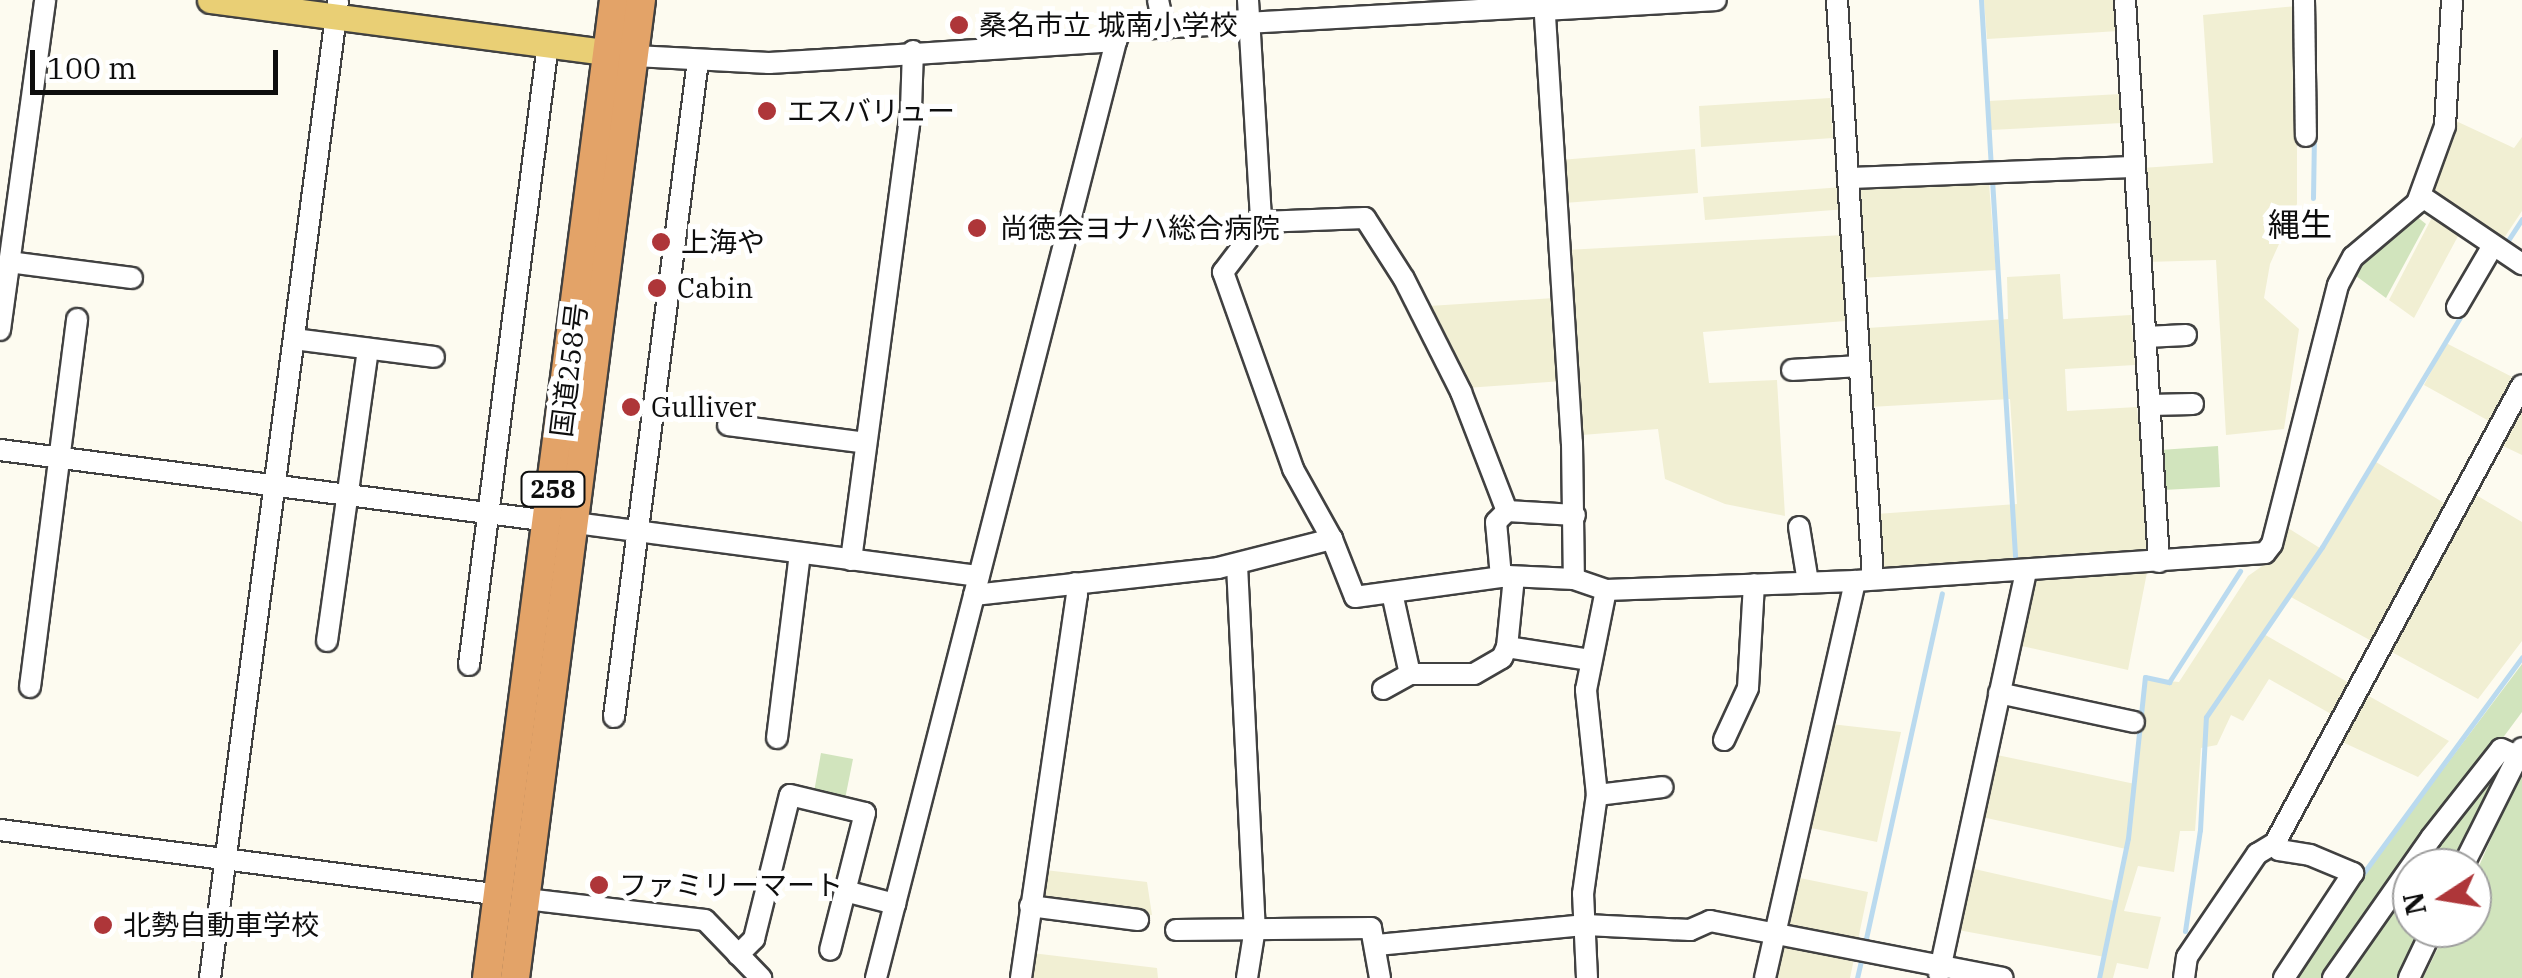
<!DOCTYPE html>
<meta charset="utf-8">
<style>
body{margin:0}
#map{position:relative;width:2522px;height:978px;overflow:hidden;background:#fdfbf0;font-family:"IBM Plex Serif","Noto Sans JP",serif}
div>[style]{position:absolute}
.farmland>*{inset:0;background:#f1efd3}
.green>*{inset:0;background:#d1e4bd}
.stream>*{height:5px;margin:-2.5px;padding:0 2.5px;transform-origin:2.5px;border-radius:2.5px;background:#badaef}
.roads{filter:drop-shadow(2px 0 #414141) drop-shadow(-2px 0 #414141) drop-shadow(0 2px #414141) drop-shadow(0 -2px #414141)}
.minor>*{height:20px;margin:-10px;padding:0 10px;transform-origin:10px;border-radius:10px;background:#fff}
.major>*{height:25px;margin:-12.5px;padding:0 12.5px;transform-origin:12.5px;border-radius:12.5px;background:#e9cf75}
.highway>*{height:28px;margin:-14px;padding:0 14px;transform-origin:14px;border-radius:14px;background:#e3a368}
.dots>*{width:28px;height:28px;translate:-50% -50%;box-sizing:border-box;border:5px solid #fff;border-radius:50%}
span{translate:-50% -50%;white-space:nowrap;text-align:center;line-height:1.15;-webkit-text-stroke:10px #fff;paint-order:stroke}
.shield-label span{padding:2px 8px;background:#fff;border:2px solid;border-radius:8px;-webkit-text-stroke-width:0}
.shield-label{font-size:25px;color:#0e0e0e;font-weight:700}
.poi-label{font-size:28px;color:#0e0e0e}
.left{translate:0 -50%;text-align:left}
.street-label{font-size:28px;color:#0e0e0e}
.quarter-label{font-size:32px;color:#0e0e0e}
.north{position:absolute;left:2392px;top:848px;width:100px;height:100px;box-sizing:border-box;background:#fff;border:2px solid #9f9f9f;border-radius:50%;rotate:258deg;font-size:28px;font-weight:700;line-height:40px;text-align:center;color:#0e0e0e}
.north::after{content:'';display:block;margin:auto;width:35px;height:45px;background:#ae3639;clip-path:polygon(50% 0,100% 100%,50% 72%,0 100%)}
.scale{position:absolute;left:30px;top:50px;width:248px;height:45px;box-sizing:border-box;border:5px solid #0e0e0e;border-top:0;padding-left:12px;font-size:30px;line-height:35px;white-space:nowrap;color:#0e0e0e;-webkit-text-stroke:8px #fff;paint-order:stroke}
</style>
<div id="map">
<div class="farmland">
<i style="clip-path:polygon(1984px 0,2117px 0,2119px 31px,1987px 39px)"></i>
<i style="clip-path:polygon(2297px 6px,2297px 204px,2270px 264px,2264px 298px,2299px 329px,2284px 429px,2226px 435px,2216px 260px,2146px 262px,2142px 168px,2213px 163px,2203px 15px)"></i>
<i style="clip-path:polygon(2121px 94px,2122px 123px,1991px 130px,1989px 101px)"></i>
<i style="clip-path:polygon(1830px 98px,1833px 138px,1701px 147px,1699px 106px)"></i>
<i style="clip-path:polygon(2456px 121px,2514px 148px,2522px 137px,2522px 211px,2498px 247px,2464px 225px,2414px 318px,2389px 300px,2438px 206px,2429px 198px)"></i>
<i style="clip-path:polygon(1695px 149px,1698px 193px,1564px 203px,1560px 160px)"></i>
<i style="clip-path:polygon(1989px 184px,1996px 270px,1844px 279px,1846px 321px,1703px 332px,1709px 383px,1777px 380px,1785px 516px,1725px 504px,1665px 479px,1658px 429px,1582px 435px,1577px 380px,1466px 388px,1429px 306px,1569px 297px,1566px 250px,1863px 234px,1860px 208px,1705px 220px,1703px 197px,1857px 186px)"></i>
<i style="clip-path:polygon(2060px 274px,2063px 319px,2131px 315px,2135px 365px,2065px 369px,2067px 411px,2137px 407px,2150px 557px,2128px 670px,2022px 646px,2036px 567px,1880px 576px,1876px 514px,2017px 504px,2010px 399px,1870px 407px,1867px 328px,2008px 319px,2007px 277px)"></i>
<i style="clip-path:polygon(2446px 343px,2522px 382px,2522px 455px,2501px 445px,2507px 431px,2424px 385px)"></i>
<i style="clip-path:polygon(2376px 462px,2464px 515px,2476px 495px,2522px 522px,2522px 641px,2478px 699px,2289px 596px,2262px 633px,2351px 684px,2360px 706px,2367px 695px,2449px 741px,2418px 777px,2338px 740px,2347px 723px,2269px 679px,2243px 721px,2231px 715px,2217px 745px,2201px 748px,2195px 831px,2180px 831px,2174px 872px,2138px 866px,2124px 911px,2161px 917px,2148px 969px,2117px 963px,2113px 978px,2101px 978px,2105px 957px,1958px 930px,1970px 868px,2115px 901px,2126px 849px,1982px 817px,1997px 755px,2135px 784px,2145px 679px,2179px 682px,2248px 576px,2278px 555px,2288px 528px,2323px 550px)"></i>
<i style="clip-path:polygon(1831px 724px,1901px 732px,1877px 842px,1811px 828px)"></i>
<i style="clip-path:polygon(1045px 870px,1147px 882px,1152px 915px,1040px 900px)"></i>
<i style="clip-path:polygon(1795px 877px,1868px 892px,1850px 978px,1776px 978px)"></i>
<i style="clip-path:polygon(1032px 953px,1157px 968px,1158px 978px,1029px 978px)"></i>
</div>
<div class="green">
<i style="clip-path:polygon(2416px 216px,2426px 224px,2386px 298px,2352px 273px)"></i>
<i style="clip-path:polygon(2218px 446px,2220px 487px,2163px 490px,2160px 450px)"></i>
<i style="clip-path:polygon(2522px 664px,2522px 712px,2325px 978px,2297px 978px,2362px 877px)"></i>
<i style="clip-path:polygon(821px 753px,853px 759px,845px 799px,814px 792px)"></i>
<i style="clip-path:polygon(2502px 754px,2512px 758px,2455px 868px,2415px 868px)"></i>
<i style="clip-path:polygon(2522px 768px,2522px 978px,2423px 978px,2448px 928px,2472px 928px,2472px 882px)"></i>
<i style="clip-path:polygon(2412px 872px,2412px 928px,2425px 928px,2401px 978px,2342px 978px)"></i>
</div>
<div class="stream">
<i style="left:1981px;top:0;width:168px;rotate:86.6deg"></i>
<i style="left:1992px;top:179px;width:382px;rotate:86.5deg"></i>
<i style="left:2313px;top:198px;width:62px;rotate:-89.1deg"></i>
<i style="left:2505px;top:245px;width:31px;rotate:-57deg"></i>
<i style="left:2359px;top:879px;width:275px;rotate:-53.7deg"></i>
<i style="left:2185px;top:931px;width:102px;rotate:-81.6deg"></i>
<i style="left:2200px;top:830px;width:113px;rotate:-87deg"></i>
<i style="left:2206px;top:717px;width:206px;rotate:-55.7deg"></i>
<i style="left:2322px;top:547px;width:275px;rotate:-59deg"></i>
<i style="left:1865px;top:943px;width:358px;rotate:-77.6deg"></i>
<i style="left:1857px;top:978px;width:22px;rotate:-77deg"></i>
<i style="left:2099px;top:978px;width:143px;rotate:-78.3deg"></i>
<i style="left:2128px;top:838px;width:162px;rotate:-84deg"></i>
<i style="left:2145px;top:677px;width:25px;rotate:12deg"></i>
<i style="left:2169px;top:682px;width:132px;rotate:-57.4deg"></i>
</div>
<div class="roads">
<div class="minor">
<i style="left:1158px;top:0;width:30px;rotate:78deg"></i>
<i style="left:1248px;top:0;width:222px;rotate:86.6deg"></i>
<i style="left:1261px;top:222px;width:63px;rotate:127.2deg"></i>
<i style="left:1223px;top:272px;width:209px;rotate:70.4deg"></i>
<i style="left:1293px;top:469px;width:80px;rotate:60.9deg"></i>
<i style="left:1332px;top:539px;width:62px;rotate:68.4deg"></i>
<i style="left:1355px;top:597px;width:154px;rotate:-7.8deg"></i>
<i style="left:1508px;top:576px;width:66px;rotate:2.6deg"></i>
<i style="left:1574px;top:579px;width:34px;rotate:19deg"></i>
<i style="left:1606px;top:590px;width:249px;rotate:-2.1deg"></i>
<i style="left:1855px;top:581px;width:411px;rotate:-3.9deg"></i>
<i style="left:2265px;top:553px;width:11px;rotate:-52deg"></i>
<i style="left:2272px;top:544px;width:267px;rotate:-75.7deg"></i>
<i style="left:2338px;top:285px;width:32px;rotate:-62deg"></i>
<i style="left:2353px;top:257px;width:84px;rotate:-40.2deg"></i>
<i style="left:2417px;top:203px;width:82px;rotate:-70deg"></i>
<i style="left:2445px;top:126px;width:126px;rotate:-86.8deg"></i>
<i style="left:1544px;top:0;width:444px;rotate:86.4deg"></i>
<i style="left:1572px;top:443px;width:136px;rotate:89.2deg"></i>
<i style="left:1837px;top:0;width:579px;rotate:86.44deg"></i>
<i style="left:2125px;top:0;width:563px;rotate:86.54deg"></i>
<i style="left:2304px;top:0;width:136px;rotate:89.2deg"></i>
<i style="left:1545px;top:10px;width:171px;rotate:-3.3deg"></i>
<i style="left:635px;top:56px;width:134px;rotate:3deg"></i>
<i style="left:769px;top:63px;width:68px;rotate:-3.4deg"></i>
<i style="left:837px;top:59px;width:280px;rotate:-3.7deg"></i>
<i style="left:1116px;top:41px;width:12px;rotate:-66deg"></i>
<i style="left:1121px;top:30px;width:425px;rotate:-3.2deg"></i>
<i style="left:1848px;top:178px;width:287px;rotate:-2.2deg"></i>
<i style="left:2421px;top:196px;width:122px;rotate:34deg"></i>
<i style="left:1261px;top:222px;width:104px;rotate:-2.2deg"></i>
<i style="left:1365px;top:218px;width:72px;rotate:57.4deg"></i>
<i style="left:1404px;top:279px;width:127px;rotate:63.2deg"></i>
<i style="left:1461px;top:392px;width:128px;rotate:68.9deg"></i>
<i style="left:9px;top:262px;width:124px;rotate:7.4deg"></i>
<i style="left:2457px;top:307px;width:69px;rotate:-59.7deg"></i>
<i style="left:0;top:330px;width:333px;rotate:-82.2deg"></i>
<i style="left:2146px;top:337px;width:40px;rotate:-2.9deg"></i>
<i style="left:294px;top:339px;width:141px;rotate:7.3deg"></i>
<i style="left:1792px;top:370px;width:67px;rotate:-3.4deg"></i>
<i style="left:2150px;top:405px;width:43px;rotate:-1.3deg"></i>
<i style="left:728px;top:425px;width:139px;rotate:7.4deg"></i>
<i style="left:0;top:450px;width:554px;rotate:7.37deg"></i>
<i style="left:575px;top:523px;width:407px;rotate:7.5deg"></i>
<i style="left:1799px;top:527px;width:56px;rotate:80.7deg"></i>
<i style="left:851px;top:560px;width:454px;rotate:-82.4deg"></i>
<i style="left:911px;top:110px;width:59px;rotate:-88.1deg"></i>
<i style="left:1237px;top:565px;width:363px;rotate:87.2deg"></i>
<i style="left:1255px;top:928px;width:51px;rotate:99.1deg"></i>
<i style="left:1501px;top:577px;width:55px;rotate:-95.2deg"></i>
<i style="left:1496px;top:522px;width:16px;rotate:-45deg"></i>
<i style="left:1507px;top:511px;width:68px;rotate:3.4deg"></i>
<i style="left:1392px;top:593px;width:83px;rotate:77.5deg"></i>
<i style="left:974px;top:595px;width:245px;rotate:-6.3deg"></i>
<i style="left:1218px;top:568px;width:118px;rotate:-14.3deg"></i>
<i style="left:327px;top:641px;width:295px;rotate:-82deg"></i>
<i style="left:1507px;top:647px;width:70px;rotate:-84.3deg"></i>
<i style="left:469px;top:665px;width:626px;rotate:-82.75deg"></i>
<i style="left:30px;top:687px;width:371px;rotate:-82.7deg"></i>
<i style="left:1383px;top:689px;width:31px;rotate:-29deg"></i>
<i style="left:1410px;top:674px;width:64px"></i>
<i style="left:1474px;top:674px;width:32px;rotate:-30deg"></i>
<i style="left:1502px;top:658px;width:12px;rotate:-66deg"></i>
<i style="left:1507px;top:647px;width:84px;rotate:8.9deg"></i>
<i style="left:1999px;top:693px;width:138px;rotate:12.1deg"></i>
<i style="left:614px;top:717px;width:662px;rotate:-82.71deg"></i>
<i style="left:777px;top:738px;width:186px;rotate:-82.9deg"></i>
<i style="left:1724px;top:740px;width:57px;rotate:-65.2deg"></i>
<i style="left:1748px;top:688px;width:104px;rotate:-86.7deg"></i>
<i style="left:1597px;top:795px;width:66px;rotate:-6.9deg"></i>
<i style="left:0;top:830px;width:505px;rotate:7.39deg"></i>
<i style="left:2275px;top:843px;width:8px;rotate:60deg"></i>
<i style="left:2279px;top:850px;width:31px;rotate:9deg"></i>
<i style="left:2310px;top:855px;width:47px;rotate:22.7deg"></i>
<i style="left:2353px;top:873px;width:126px;rotate:123.3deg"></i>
<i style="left:2462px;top:868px;width:134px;rotate:-63.4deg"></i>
<i style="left:845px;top:891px;width:52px;rotate:14.6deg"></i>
<i style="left:526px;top:899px;width:180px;rotate:6.7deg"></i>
<i style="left:705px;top:920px;width:81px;rotate:46deg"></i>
<i style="left:1030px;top:906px;width:109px;rotate:7.4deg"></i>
<i style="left:1176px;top:930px;width:195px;rotate:-0.6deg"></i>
<i style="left:1371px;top:928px;width:51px;rotate:79.8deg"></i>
<i style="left:1377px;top:945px;width:210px;rotate:-5.5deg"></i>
<i style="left:1586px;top:925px;width:104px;rotate:2.8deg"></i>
<i style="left:1690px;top:930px;width:22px;rotate:-24deg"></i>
<i style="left:1710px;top:921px;width:298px;rotate:11deg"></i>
<i style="left:738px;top:955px;width:23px;rotate:-45deg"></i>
<i style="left:754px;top:939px;width:148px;rotate:-76deg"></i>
<i style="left:790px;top:795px;width:77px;rotate:13.5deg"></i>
<i style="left:865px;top:813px;width:141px;rotate:104.3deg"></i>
<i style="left:1939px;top:974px;width:413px;rotate:-77.8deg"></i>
<i style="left:210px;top:978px;width:986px;rotate:-82.54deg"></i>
<i style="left:876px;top:978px;width:967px;rotate:-75.63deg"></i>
<i style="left:1021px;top:978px;width:387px;rotate:-81.7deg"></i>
<i style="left:1077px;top:595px;width:12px;rotate:-99deg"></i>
<i style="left:1587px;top:978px;width:84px;rotate:-92.7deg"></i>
<i style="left:1583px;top:894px;width:100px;rotate:-82deg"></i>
<i style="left:1597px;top:795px;width:106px;rotate:-96deg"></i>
<i style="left:1586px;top:690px;width:102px;rotate:-78.7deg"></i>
<i style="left:1765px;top:978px;width:407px;rotate:-77.2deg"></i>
<i style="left:2184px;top:978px;width:21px;rotate:-82deg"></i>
<i style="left:2187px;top:957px;width:125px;rotate:-55.8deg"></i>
<i style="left:2257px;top:854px;width:21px;rotate:-31deg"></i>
<i style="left:2275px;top:843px;width:520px;rotate:-61.66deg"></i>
<i style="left:2333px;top:978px;width:171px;rotate:-55deg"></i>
<i style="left:2431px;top:838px;width:113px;rotate:-51.8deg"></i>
<i style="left:2501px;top:749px;width:17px;rotate:24deg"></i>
<i style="left:2409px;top:978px;width:55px;rotate:-64.4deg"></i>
</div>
<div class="major">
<i style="left:210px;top:0;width:421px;rotate:7.5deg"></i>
</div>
<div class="highway">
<i style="left:487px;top:978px;width:986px;rotate:-82.6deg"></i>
<i style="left:515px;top:978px;width:986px;rotate:-82.66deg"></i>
</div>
</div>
<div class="dots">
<i style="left:959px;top:25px;background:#ae3639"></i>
<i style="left:767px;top:111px;background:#ae3639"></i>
<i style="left:977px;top:228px;background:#ae3639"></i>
<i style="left:661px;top:242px;background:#ae3639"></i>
<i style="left:657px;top:288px;background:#ae3639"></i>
<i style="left:631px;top:407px;background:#ae3639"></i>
<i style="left:599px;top:885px;background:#ae3639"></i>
<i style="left:103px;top:925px;background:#ae3639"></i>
</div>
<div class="shield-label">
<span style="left:553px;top:489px">258</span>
</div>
<div class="poi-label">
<span class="left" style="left:979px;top:25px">桑名市立 城南小学校</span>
<span class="left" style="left:787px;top:111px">エスバリュー</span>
<span class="left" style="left:1000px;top:228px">尚徳会ヨナハ総合病院</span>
<span class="left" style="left:681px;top:242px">上海や</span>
<span class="left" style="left:677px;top:288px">Cabin</span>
<span class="left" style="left:651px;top:407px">Gulliver</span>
<span class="left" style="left:619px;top:885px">ファミリーマート</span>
<span class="left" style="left:123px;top:925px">北勢自動車学校</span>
</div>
<div class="street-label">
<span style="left:569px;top:370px;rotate:-83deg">国道258号</span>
</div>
<div class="quarter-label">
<span style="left:2300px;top:224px">縄生</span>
</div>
<div class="north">N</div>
<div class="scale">100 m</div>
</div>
